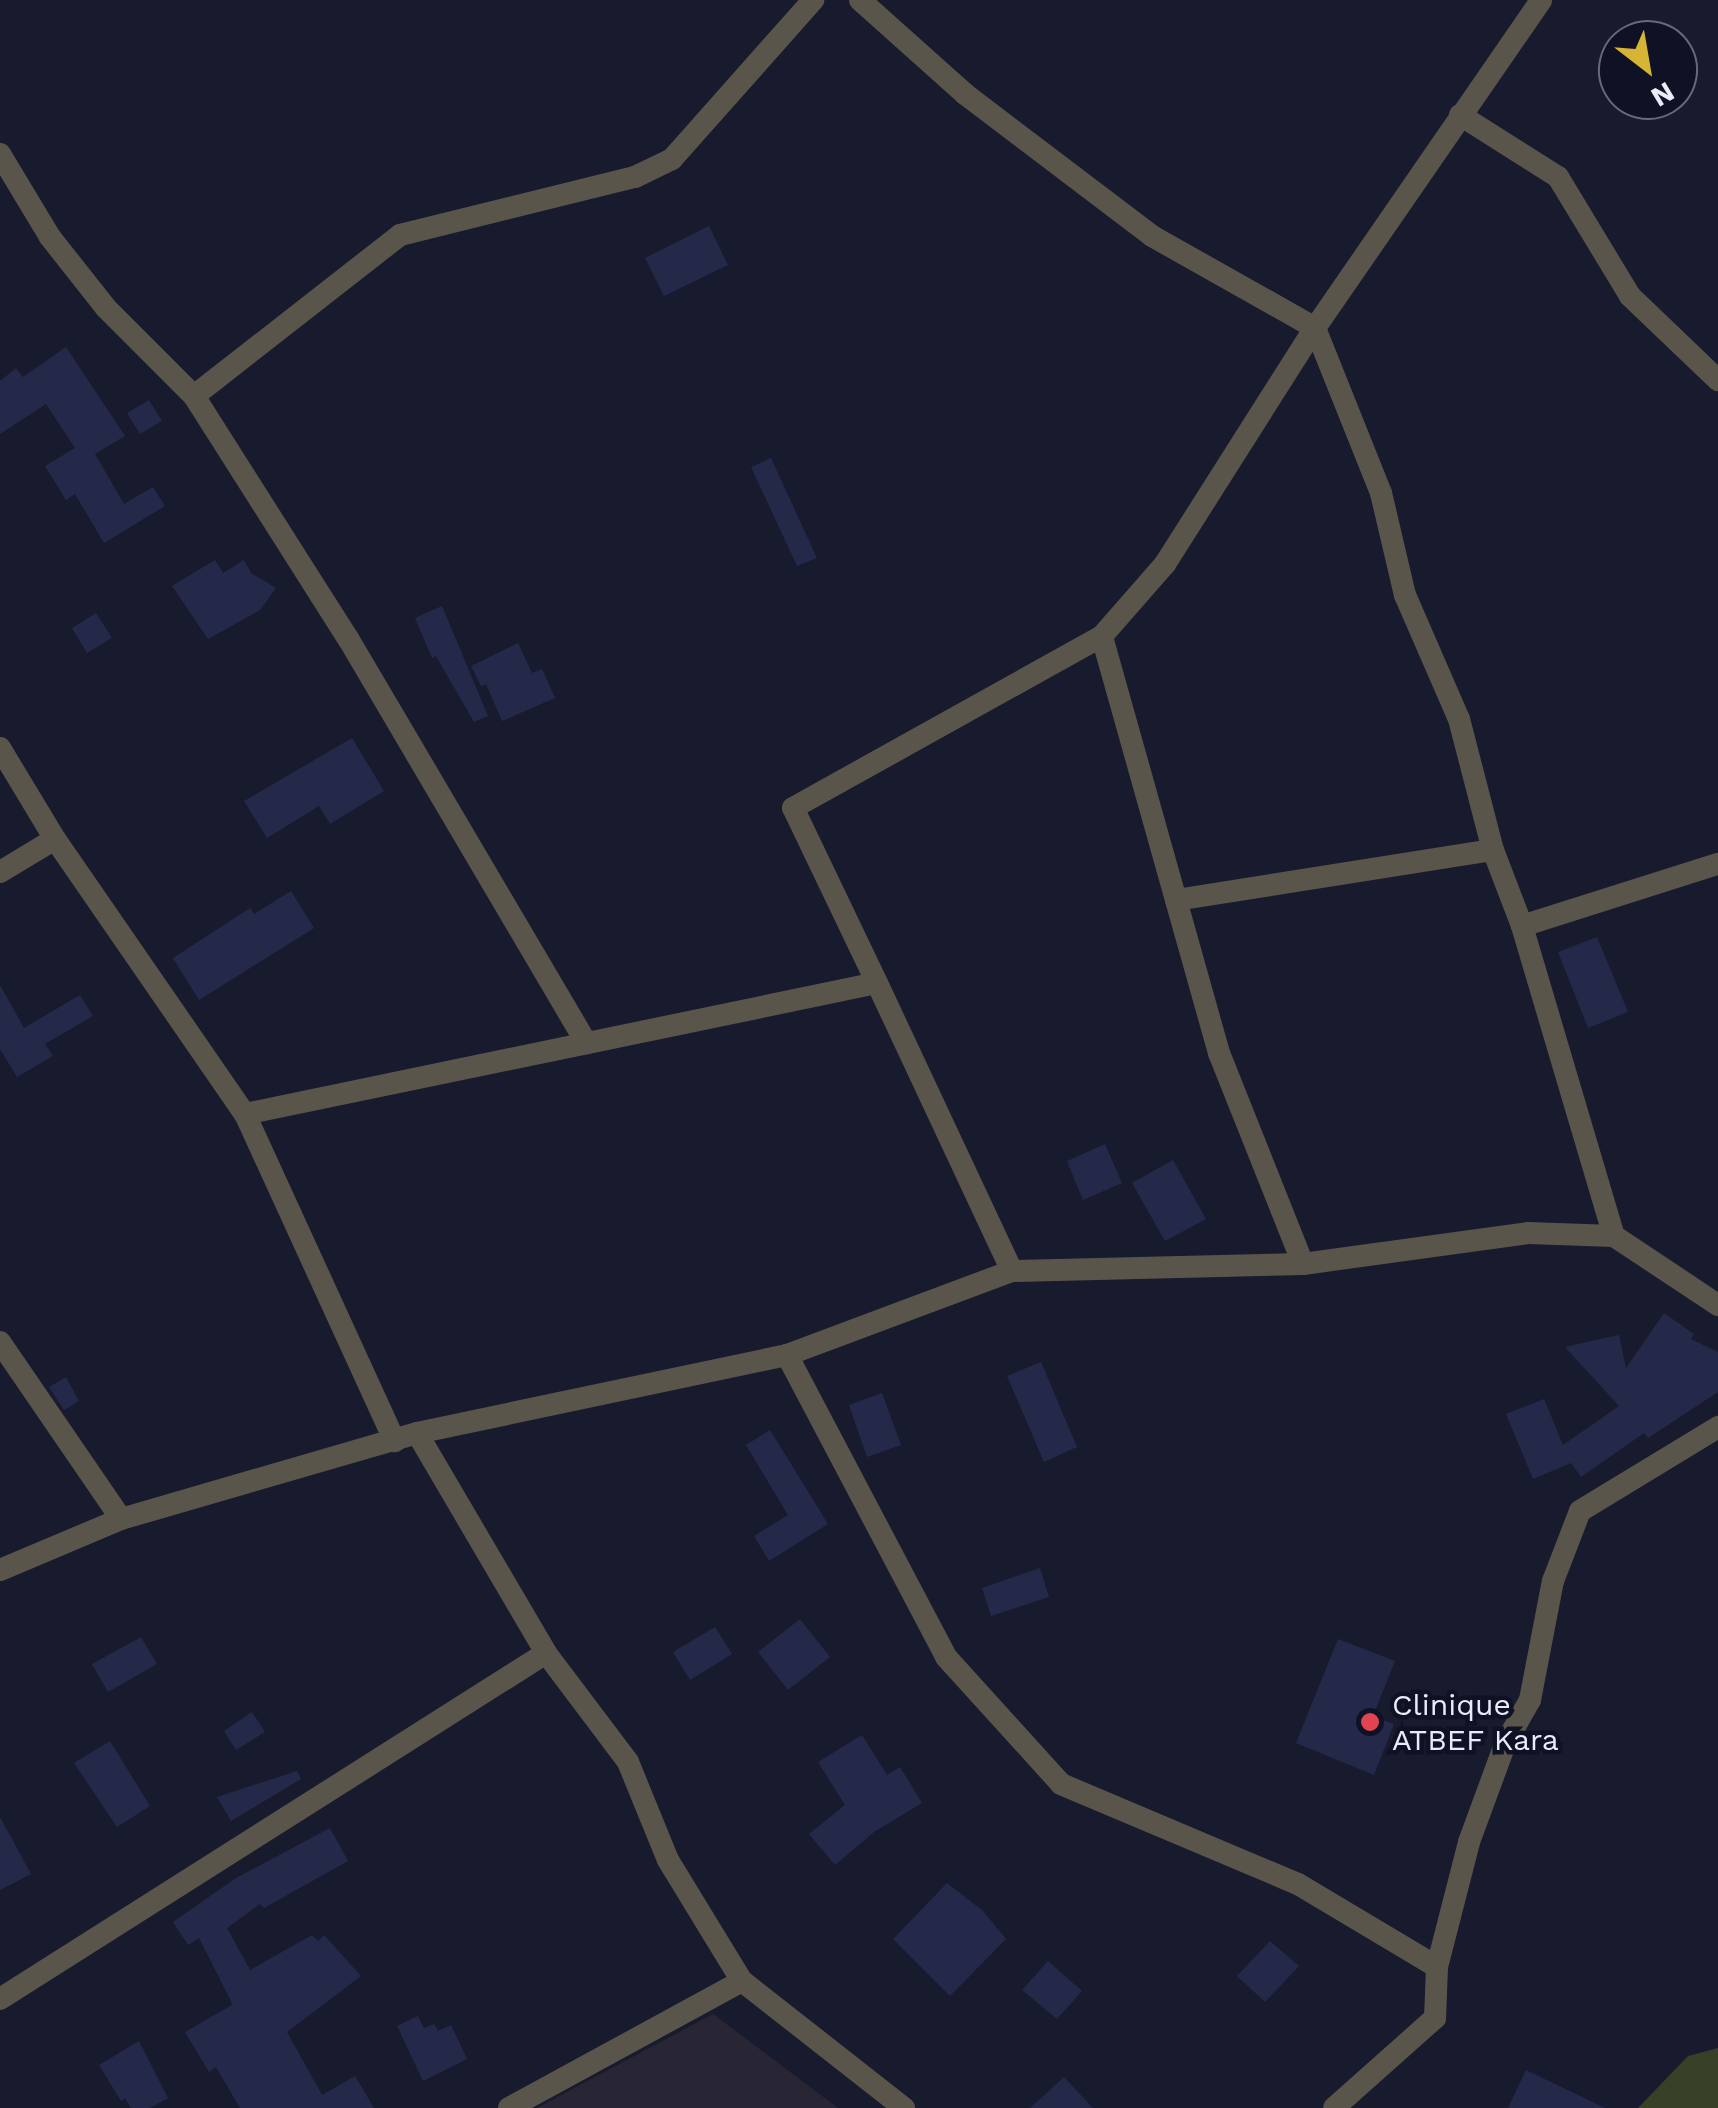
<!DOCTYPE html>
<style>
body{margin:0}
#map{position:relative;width:1718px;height:2108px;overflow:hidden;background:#181b2e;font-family:"Work Sans",sans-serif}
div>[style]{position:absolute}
.education>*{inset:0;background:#282535}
.green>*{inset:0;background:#364127}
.building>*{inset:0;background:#242949}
.street>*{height:22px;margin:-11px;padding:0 11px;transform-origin:11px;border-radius:11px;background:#5a554b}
.dots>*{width:28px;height:28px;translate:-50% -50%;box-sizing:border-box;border:5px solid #0f1224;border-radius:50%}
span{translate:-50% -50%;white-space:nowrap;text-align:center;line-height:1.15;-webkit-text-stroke:9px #0f1224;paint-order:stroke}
.poi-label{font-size:30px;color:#e8ebf8}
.left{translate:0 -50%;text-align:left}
.north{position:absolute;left:1598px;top:20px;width:100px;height:100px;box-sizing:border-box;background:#0f1224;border:2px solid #666979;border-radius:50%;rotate:149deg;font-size:28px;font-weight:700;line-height:40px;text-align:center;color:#e8ebf8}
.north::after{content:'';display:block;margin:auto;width:35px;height:45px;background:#d6b534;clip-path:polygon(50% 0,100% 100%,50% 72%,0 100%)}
</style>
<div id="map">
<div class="education">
<i style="clip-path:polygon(713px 2014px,838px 2108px,537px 2108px)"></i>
</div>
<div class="green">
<i style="clip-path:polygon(1718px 2048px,1718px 2108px,1638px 2108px,1688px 2056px)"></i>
</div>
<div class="building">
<i style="clip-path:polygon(709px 226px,728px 265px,664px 296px,645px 258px)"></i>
<i style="clip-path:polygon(66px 347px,125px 436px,95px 454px,124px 504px,153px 487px,165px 506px,104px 543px,75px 494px,66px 500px,45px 466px,75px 448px,46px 404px,0 434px,0 381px,16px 368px,23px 377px)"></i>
<i style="clip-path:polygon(149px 400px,162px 421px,140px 434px,127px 413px)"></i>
<i style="clip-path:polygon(771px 458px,817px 558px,797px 566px,751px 467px)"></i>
<i style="clip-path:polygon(215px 560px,223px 573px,244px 560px,251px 573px,276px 588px,260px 610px,208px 639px,172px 586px)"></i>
<i style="clip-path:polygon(442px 606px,488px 716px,474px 722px,436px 656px,432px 658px,415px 618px)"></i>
<i style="clip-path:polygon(96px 613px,112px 638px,87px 653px,72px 628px)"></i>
<i style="clip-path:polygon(518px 643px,532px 673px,542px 669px,555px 698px,502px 721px,486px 684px,481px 686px,471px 666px)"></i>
<i style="clip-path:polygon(352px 738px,384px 791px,330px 824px,319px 806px,267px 838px,244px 801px)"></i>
<i style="clip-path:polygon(291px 891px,314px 928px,199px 1000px,173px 958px,250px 908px,254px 914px)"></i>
<i style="clip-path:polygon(1597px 937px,1628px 1012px,1588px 1028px,1558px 952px)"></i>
<i style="clip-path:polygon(0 985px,24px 1028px,80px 995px,93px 1016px,45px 1044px,53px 1056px,17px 1077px,0 1049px)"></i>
<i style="clip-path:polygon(1105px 1144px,1122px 1183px,1083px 1200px,1067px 1161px)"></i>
<i style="clip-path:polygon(1173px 1160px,1206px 1219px,1165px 1241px,1132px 1183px)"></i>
<i style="clip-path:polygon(1664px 1313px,1694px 1334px,1691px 1339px,1718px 1352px,1718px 1392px,1648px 1438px,1644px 1433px,1581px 1477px,1569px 1460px,1571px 1463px,1533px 1479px,1506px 1414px,1544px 1399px,1563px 1445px,1619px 1406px,1565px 1347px,1619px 1335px,1626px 1368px)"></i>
<i style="clip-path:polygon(1041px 1362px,1077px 1447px,1044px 1462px,1007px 1376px)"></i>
<i style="clip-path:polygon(66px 1377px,79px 1401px,64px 1410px,49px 1387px)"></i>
<i style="clip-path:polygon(882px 1393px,901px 1445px,867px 1457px,849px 1405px)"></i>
<i style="clip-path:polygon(770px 1430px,828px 1524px,769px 1561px,754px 1536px,788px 1515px,746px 1445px)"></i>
<i style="clip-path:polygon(1040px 1568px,1049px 1597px,991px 1616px,982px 1588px)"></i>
<i style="clip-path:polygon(800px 1619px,830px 1657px,788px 1690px,758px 1652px)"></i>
<i style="clip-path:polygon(715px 1627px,732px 1654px,690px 1680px,673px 1652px)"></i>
<i style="clip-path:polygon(141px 1637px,157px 1664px,108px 1692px,92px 1664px)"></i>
<i style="clip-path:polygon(1338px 1639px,1395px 1661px,1373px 1716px,1394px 1724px,1374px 1775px,1296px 1743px)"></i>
<i style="clip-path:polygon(252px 1712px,265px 1732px,236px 1750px,224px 1731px)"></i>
<i style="clip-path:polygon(862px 1735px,887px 1775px,900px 1767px,922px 1803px,874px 1832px,835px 1865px,809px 1834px,845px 1805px,818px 1762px)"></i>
<i style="clip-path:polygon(110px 1741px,150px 1806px,117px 1827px,74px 1763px)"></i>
<i style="clip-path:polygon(297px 1771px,301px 1779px,231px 1821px,217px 1797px)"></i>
<i style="clip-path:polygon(0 1817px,31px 1874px,0 1890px)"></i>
<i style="clip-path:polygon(330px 1828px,348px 1861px,264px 1908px,260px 1904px,227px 1928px,250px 1970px,312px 1935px,318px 1941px,324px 1935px,361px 1976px,287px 2032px,322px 2095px,355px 2076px,374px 2108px,240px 2108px,216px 2067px,209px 2072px,185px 2032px,232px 2005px,231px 2001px,199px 1938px,188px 1945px,173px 1922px,236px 1878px)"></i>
<i style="clip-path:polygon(947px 1883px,983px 1911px,1006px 1939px,950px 1996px,893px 1939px)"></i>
<i style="clip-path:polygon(1270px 1941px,1299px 1966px,1265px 2002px,1237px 1976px)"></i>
<i style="clip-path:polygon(1048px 1961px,1082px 1991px,1057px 2019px,1022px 1990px)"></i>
<i style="clip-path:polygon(418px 2016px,424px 2028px,434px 2024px,438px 2031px,451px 2025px,467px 2059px,423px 2081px,397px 2026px)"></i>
<i style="clip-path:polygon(139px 2041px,168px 2098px,150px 2108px,131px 2108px,125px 2098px,121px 2101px,99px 2065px)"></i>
<i style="clip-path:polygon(1526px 2070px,1605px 2108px,1508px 2108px)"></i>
<i style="clip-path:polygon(1064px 2077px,1093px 2108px,1030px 2108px)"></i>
</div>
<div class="street">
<i style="left:860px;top:0;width:141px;rotate:41.8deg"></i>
<i style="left:965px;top:94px;width:235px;rotate:37.2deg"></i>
<i style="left:1152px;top:236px;width:187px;rotate:29.4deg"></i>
<i style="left:1315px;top:328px;width:178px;rotate:68.2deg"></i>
<i style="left:1381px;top:493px;width:105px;rotate:76.8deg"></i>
<i style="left:1405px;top:595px;width:135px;rotate:66.5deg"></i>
<i style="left:1459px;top:719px;width:135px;rotate:75.5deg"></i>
<i style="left:1493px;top:850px;width:81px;rotate:69.1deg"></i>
<i style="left:1522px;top:926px;width:323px;rotate:73.5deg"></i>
<i style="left:1460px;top:115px;width:116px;rotate:32.3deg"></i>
<i style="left:1558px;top:177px;width:139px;rotate:58.8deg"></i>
<i style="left:1630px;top:296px;width:122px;rotate:43.7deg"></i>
<i style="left:0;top:154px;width:97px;rotate:58.9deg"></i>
<i style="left:50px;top:237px;width:90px;rotate:51.7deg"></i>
<i style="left:106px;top:308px;width:124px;rotate:45deg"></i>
<i style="left:194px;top:396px;width:289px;rotate:57.6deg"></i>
<i style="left:349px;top:640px;width:468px;rotate:59.5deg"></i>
<i style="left:194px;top:396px;width:261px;rotate:-38deg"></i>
<i style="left:400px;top:235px;width:242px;rotate:-13.9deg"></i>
<i style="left:635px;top:177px;width:41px;rotate:-25.9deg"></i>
<i style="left:672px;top:159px;width:213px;rotate:-48.4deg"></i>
<i style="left:0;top:748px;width:106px;rotate:58.9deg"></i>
<i style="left:55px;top:839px;width:334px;rotate:55.4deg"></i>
<i style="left:245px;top:1114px;width:360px;rotate:65.4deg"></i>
<i style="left:0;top:872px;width:64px;rotate:-31deg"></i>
<i style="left:1176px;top:900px;width:321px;rotate:-9deg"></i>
<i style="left:1522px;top:926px;width:206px;rotate:-17.6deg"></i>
<i style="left:877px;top:983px;width:194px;rotate:-115.6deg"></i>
<i style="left:793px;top:808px;width:354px;rotate:-29.1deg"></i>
<i style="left:245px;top:1114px;width:645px;rotate:-11.71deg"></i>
<i style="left:877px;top:983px;width:318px;rotate:64.9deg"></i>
<i style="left:1303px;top:1264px;width:227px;rotate:-111.7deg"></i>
<i style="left:1219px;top:1053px;width:433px;rotate:-105.7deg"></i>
<i style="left:1102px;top:636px;width:96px;rotate:-48.8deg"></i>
<i style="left:1165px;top:564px;width:280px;rotate:-57.6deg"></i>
<i style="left:1315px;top:328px;width:398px;rotate:-55.4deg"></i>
<i style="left:0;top:1342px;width:214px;rotate:55.6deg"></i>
<i style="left:787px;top:1355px;width:341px;rotate:62.2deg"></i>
<i style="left:946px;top:1657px;width:171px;rotate:47.8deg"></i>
<i style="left:1061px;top:1784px;width:257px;rotate:22.9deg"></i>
<i style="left:1298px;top:1884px;width:162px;rotate:30.8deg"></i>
<i style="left:1437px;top:1967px;width:51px;rotate:92.2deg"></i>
<i style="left:1435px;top:2018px;width:135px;rotate:138.3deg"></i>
<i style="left:417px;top:1433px;width:255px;rotate:59.6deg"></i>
<i style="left:546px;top:1653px;width:136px;rotate:53deg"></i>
<i style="left:628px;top:1762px;width:106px;rotate:67.8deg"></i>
<i style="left:668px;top:1860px;width:142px;rotate:58.6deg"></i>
<i style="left:0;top:1570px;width:131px;rotate:-22.9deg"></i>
<i style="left:121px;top:1519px;width:308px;rotate:-16.2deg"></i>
<i style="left:417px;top:1433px;width:378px;rotate:-11.9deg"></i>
<i style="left:787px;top:1355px;width:240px;rotate:-20.5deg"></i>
<i style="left:1012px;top:1271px;width:291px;rotate:-1.4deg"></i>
<i style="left:1303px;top:1264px;width:227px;rotate:-7.8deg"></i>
<i style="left:1528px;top:1233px;width:86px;rotate:2deg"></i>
<i style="left:1614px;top:1236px;width:125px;rotate:33.6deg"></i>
<i style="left:1437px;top:1967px;width:129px;rotate:-75.6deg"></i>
<i style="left:1469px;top:1842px;width:104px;rotate:-69.8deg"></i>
<i style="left:1505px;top:1744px;width:51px;rotate:-60.4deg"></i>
<i style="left:1530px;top:1700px;width:121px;rotate:-79.1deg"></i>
<i style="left:1553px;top:1581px;width:75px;rotate:-68.9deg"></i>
<i style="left:1580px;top:1511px;width:162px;rotate:-31.3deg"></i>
<i style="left:0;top:1999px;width:646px;rotate:-32.36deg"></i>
<i style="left:509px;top:2108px;width:265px;rotate:-28.6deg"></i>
<i style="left:742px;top:1981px;width:206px;rotate:38.1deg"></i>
</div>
<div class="dots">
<i style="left:1370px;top:1722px;background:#e0444e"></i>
</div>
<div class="poi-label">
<span class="left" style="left:1392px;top:1722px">Clinique<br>ATBEF Kara</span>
</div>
<div class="north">N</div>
</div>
